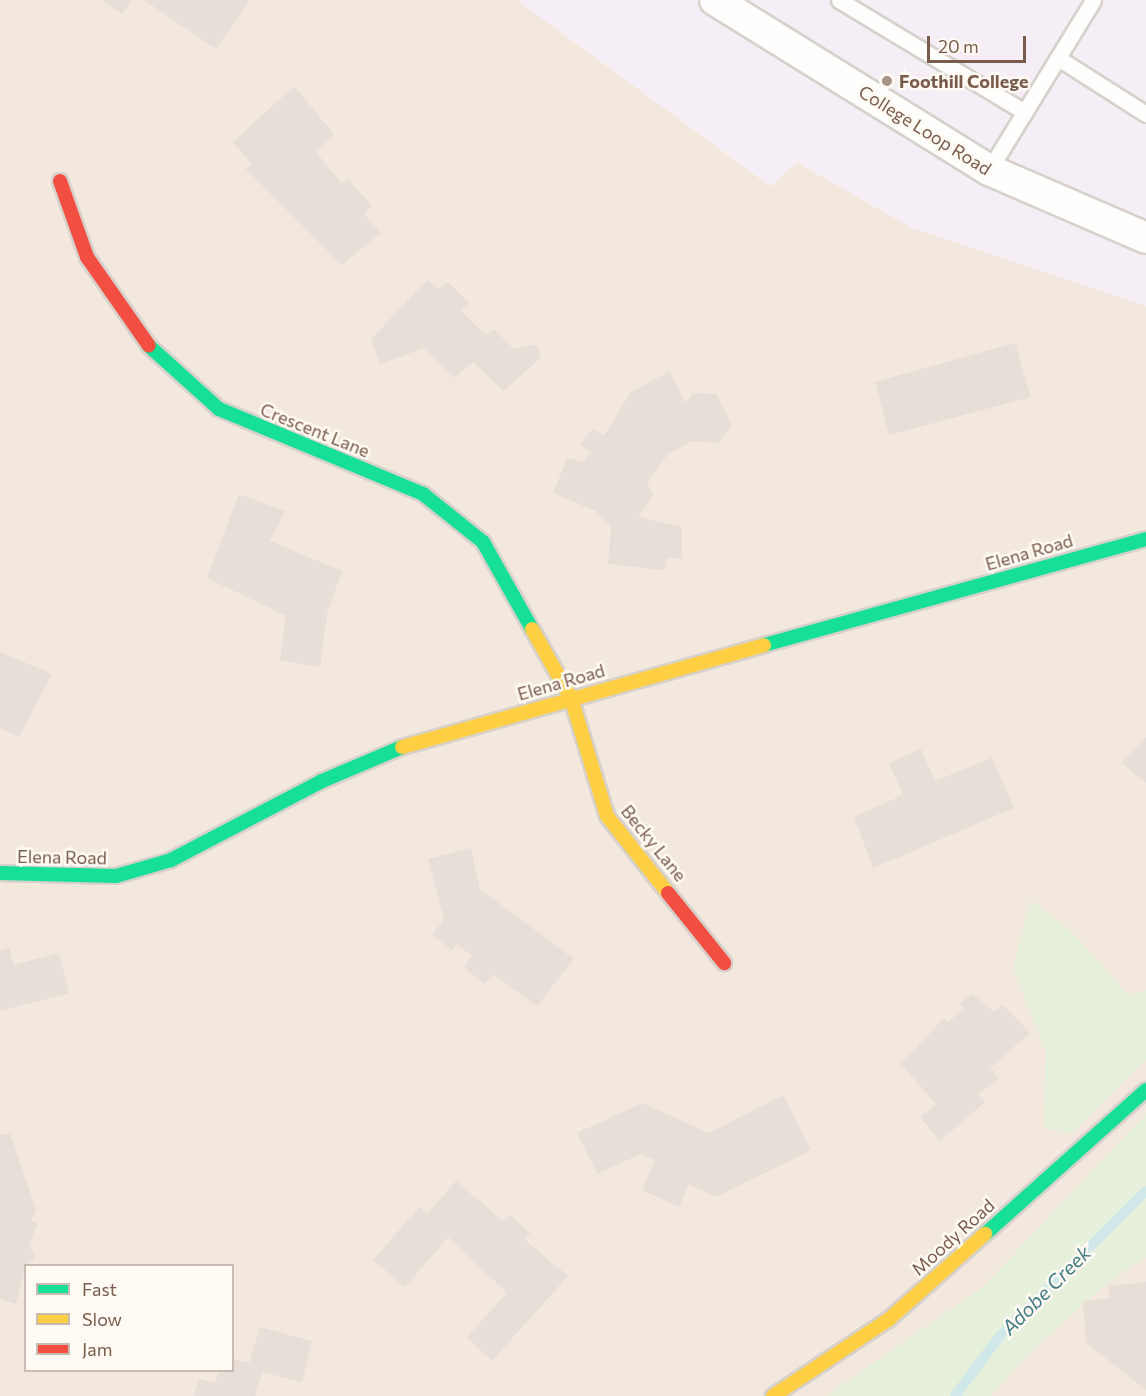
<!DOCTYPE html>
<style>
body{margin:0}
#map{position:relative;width:1146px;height:1396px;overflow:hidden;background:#f9f5f0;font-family:Commissioner,sans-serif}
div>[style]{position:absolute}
.residential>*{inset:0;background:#f2e8de}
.education>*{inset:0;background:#f6eef6}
.green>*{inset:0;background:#e7f0db}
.stream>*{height:10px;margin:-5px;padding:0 5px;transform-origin:5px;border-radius:5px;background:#d0e8ea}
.building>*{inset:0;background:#e6ded7}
.roads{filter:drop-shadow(2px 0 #d7d1cb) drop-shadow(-2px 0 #d7d1cb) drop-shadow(0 2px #d7d1cb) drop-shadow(0 -2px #d7d1cb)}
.lane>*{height:15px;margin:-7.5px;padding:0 7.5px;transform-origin:7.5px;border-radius:7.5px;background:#fefefd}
.street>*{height:30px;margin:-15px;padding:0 15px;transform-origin:15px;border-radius:15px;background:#fefefd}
.fast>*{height:14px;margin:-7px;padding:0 7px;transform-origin:7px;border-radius:7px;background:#16e098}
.slow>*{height:14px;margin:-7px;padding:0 7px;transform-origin:7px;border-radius:7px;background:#ffcf43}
.jam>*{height:14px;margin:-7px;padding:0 7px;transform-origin:7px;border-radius:7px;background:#f24e42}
.dots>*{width:16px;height:16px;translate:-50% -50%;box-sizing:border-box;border:3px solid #fffaf3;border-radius:50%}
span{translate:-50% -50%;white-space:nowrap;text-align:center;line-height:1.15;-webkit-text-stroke:5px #fffaf3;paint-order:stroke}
.poi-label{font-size:18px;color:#7a5c4d;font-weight:700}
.left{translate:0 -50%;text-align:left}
.street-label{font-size:18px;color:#7a5c4d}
.water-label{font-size:20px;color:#437c86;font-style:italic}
.legend{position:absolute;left:24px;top:1264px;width:210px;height:108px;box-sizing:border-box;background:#fffaf3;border:2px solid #cabbb1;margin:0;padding:8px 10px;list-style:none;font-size:18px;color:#7a5c4d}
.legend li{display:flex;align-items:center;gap:12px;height:30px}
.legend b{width:30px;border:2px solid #cabbb1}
.scale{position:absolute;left:927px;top:36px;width:99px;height:27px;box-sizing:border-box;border:3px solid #7a5c4d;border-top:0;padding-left:8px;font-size:18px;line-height:21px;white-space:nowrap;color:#7a5c4d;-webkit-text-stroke:4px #fffaf3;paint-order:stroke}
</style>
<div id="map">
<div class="residential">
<i style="clip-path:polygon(evenodd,0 0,517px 0,770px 186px,797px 162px,910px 227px,1146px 306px,1146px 1396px,0 1396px,0 0,26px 1266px,232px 1266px,232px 1370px,26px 1370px,26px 1266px)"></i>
</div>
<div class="education">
<i style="clip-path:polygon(517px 0,1146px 0,1146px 306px,910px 227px,797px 162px,771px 186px)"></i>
</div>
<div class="green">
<i style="clip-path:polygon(1031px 900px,1070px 930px,1129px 996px,1146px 990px,1146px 1060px,1071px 1133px,1044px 1128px,1046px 1051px,1013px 968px)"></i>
<i style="clip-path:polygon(1146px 1114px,1146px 1257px,1111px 1280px,1030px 1352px,990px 1396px,826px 1396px,983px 1287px)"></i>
</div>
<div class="stream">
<i style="left:955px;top:1396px;width:74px;rotate:-53.3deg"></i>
<i style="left:999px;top:1337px;width:207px;rotate:-44.8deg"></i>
</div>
<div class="building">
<i style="clip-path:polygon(101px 0,132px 0,122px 14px)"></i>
<i style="clip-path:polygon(144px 0,250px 0,216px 49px)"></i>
<i style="clip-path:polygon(294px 86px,334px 134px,316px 152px,342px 184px,348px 179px,372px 206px,364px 214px,381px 233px,342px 265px,245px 168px,252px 164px,233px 142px)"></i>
<i style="clip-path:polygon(427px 280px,439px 289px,448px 282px,469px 303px,461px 311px,486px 335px,494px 329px,514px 349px,536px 344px,541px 358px,503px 391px,473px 362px,454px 378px,424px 348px,380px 364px,371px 339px)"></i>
<i style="clip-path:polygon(1015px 343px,1031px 397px,889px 435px,875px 382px)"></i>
<i style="clip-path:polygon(670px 371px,685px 403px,693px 393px,716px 394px,732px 425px,719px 443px,692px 441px,668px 454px,647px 482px,653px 495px,638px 517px,682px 527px,682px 559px,667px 558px,665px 570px,608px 564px,611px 527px,596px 511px,553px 493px,567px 458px,584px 462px,590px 452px,580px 445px,592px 429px,604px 436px,631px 392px)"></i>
<i style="clip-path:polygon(239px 494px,285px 511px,270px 541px,342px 571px,327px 614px,320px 667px,280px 660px,286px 616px,207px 578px)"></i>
<i style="clip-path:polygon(0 652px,52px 674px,19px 737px,0 728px)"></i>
<i style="clip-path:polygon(1146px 737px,1146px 783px,1122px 763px)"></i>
<i style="clip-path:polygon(921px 749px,935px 781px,992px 758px,1014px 808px,873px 868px,854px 817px,903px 795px,889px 763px)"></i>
<i style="clip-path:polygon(471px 848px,480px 889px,574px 959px,537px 1006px,493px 974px,484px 984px,464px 967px,472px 956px,457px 944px,452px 951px,432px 934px,444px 920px,428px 859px)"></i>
<i style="clip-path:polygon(9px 948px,14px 965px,59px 953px,69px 993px,0 1011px,0 951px)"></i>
<i style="clip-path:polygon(973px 994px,994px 1012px,1003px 1005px,1030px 1033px,990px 1068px,999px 1078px,978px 1095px,985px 1102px,940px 1141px,920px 1117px,936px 1104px,901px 1064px,944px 1018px,948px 1022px,964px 1009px,960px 1003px)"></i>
<i style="clip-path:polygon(783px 1095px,811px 1150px,716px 1197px,689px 1184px,679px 1207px,642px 1190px,655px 1161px,641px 1154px,597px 1174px,577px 1133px,642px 1103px,709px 1133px)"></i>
<i style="clip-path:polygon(10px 1133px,36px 1210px,31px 1220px,37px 1224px,29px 1246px,35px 1257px,26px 1266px,16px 1304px,0 1299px,0 1135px)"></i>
<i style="clip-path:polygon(456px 1181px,503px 1221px,510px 1215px,530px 1233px,525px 1240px,568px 1276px,492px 1361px,467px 1337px,507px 1293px,448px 1237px,405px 1287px,373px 1260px,420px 1206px,427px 1214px)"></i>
<i style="clip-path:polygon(1146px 1282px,1146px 1390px,1086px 1343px,1083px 1301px,1110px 1298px,1109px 1286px)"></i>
<i style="clip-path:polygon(260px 1327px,312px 1341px,302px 1382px,262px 1372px,255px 1396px,194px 1396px,199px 1379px,215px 1383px,219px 1370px,232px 1370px,232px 1359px,249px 1363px)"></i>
</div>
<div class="roads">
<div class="lane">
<i style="left:839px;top:0;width:217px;rotate:31.1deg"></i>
<i style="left:1058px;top:58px;width:104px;rotate:32.5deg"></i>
<i style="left:989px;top:170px;width:199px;rotate:-58.5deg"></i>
</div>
<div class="street">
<i style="left:715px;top:0;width:322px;rotate:31.8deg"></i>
<i style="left:989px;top:170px;width:171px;rotate:23.4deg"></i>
</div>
<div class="fast">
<i style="left:149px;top:346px;width:94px;rotate:42deg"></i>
<i style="left:219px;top:409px;width:221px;rotate:22.6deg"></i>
<i style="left:423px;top:494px;width:77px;rotate:38.7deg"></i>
<i style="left:483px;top:542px;width:100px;rotate:60.6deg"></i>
<i style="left:764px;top:645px;width:396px;rotate:-15.5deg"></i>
<i style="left:0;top:873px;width:116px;rotate:1.5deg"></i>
<i style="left:116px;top:876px;width:57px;rotate:-16.2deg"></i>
<i style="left:171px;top:860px;width:170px;rotate:-27.6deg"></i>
<i style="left:322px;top:781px;width:87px;rotate:-23deg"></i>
<i style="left:985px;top:1234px;width:216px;rotate:-41.8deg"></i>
</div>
<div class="slow">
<i style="left:532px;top:629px;width:79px;rotate:60.5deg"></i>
<i style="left:571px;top:698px;width:123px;rotate:73deg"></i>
<i style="left:607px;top:816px;width:98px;rotate:51.6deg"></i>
<i style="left:402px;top:747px;width:376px;rotate:-15.7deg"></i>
<i style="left:773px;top:1396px;width:138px;rotate:-33.5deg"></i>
<i style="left:888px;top:1320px;width:130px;rotate:-41.6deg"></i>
</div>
<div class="jam">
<i style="left:60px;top:181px;width:81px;rotate:70.4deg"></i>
<i style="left:87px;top:257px;width:108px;rotate:55.1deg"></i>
<i style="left:668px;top:893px;width:90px;rotate:51.3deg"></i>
</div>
</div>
<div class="dots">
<i style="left:887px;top:81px;background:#a69286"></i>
</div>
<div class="poi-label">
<span class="left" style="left:899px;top:81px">Foothill College</span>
</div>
<div class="street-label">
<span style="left:925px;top:130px;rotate:32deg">College Loop Road</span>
<span style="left:315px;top:430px;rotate:22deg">Crescent Lane</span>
<span style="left:1029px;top:552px;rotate:-16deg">Elena Road</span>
<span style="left:561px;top:682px;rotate:-16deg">Elena Road</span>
<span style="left:654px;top:843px;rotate:51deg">Becky Lane</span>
<span style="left:62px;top:857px;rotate:1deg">Elena Road</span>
<span style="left:953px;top:1237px;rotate:-42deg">Moody Road</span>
</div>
<div class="water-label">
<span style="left:1046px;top:1290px;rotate:-45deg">Adobe Creek</span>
</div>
<ul class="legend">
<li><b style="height:8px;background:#16e098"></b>Fast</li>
<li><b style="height:8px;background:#ffcf43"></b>Slow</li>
<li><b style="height:8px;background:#f24e42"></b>Jam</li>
</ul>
<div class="scale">20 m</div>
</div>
